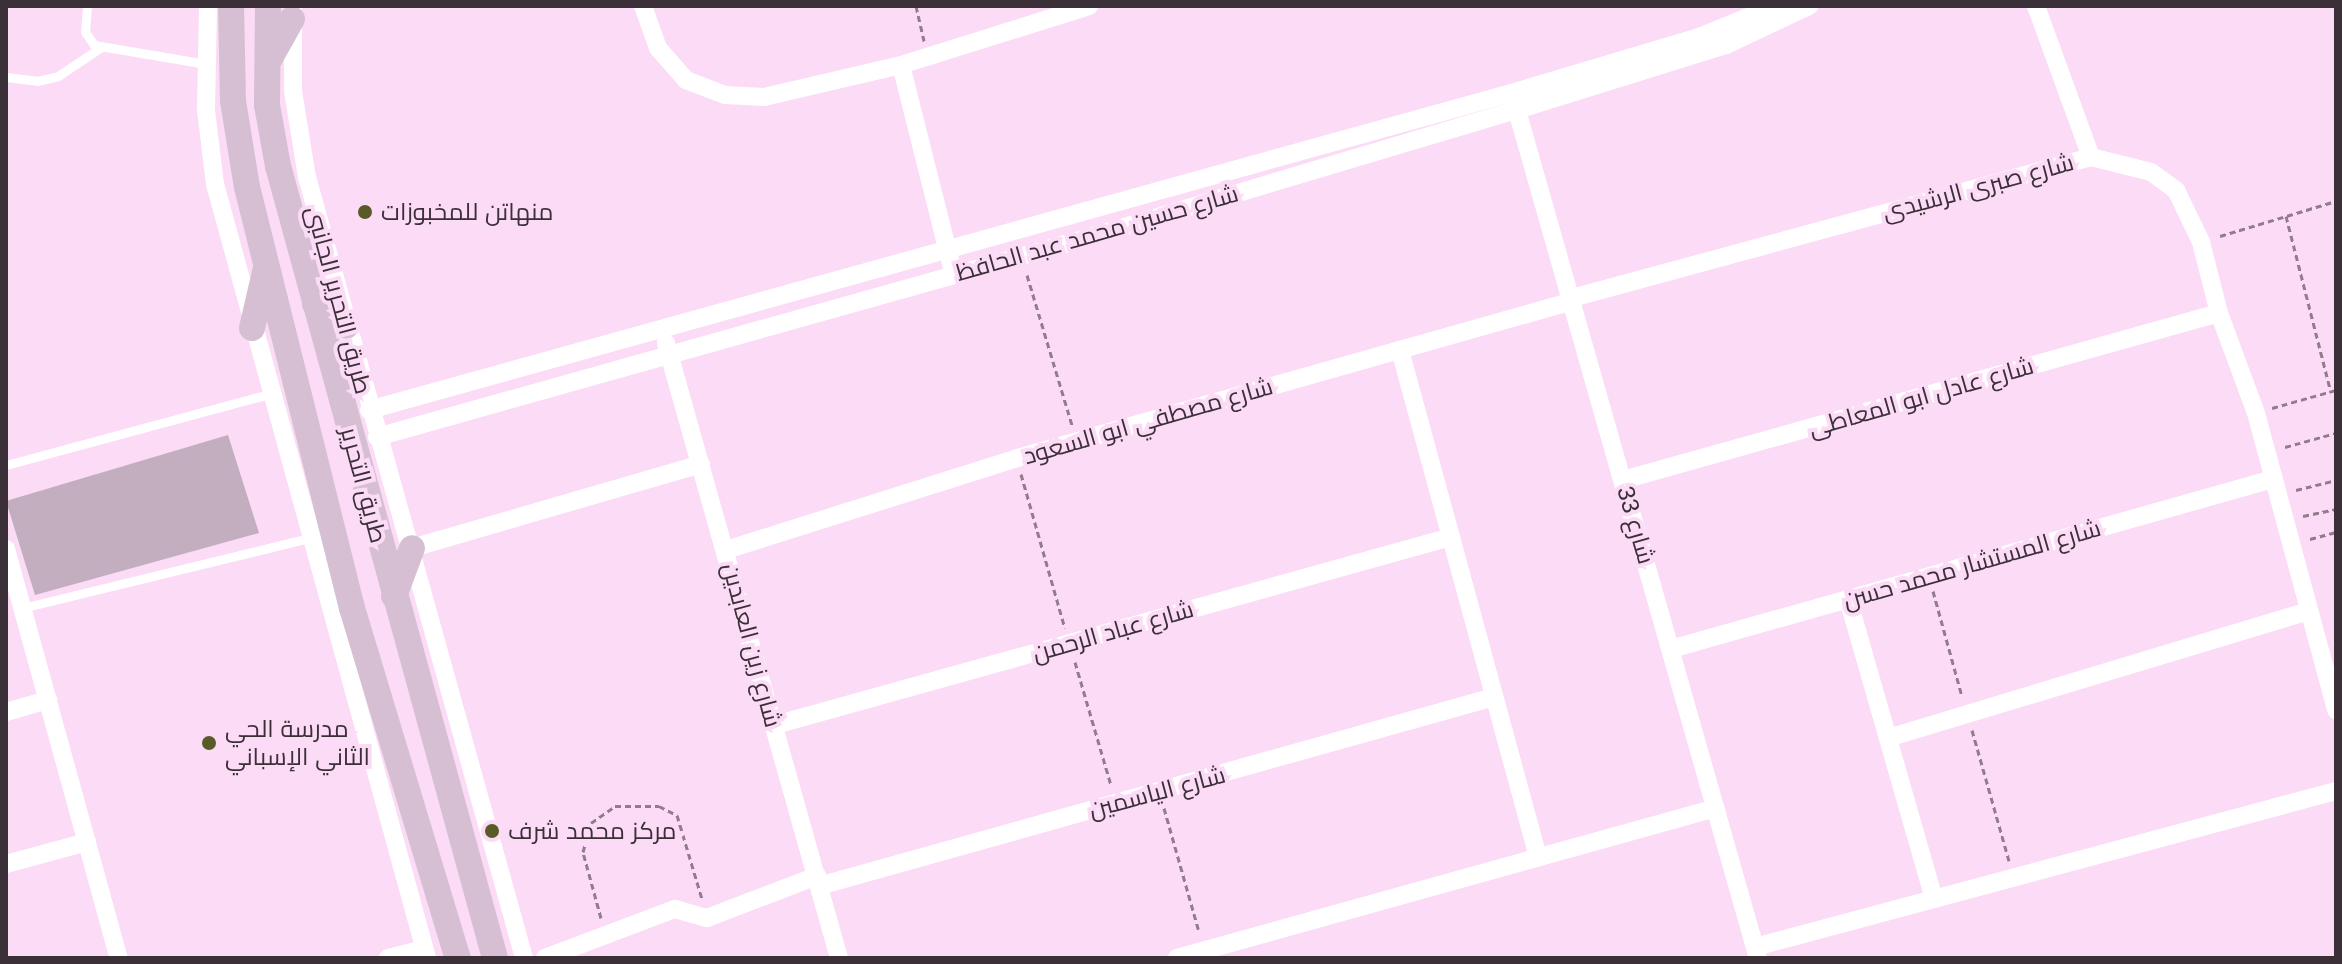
<!DOCTYPE html>
<meta charset="utf-8">
<style>
body{margin:0}
#map{position:relative;width:2342px;height:964px;overflow:hidden;background:#fbdbf5;font-family:Helvetica,Cairo,sans-serif}
div>[style]{position:absolute}
.green>*{inset:0;background:#c3aebf}
.path>*{height:3px;margin-top:-1.5px;transform-origin:0;background:repeating-linear-gradient(90deg,#917c8d 0 6px,transparent 0 10px)}
.lane>*{height:9px;margin:-4.5px;padding:0 4.5px;transform-origin:4.5px;border-radius:4.5px;background:#fff}
.street>*{height:18px;margin:-9px;padding:0 9px;transform-origin:9px;border-radius:9px;background:#fff}
.secondary>*{height:26px;margin:-13px;padding:0 13px;transform-origin:13px;border-radius:13px;background:#d6bfd3}
.dots>*{width:22px;height:22px;translate:-50% -50%;box-sizing:border-box;border:4px solid #fbdbf5;border-radius:50%}
span{translate:-50% -50%;white-space:nowrap;text-align:center;line-height:1.15;-webkit-text-stroke:8px #fbdbf5;paint-order:stroke}
.street-label{font-size:24px;color:#3b2f38}
.poi-label{font-size:24px;color:#3b2f38}
.left{translate:0 -50%;text-align:left}
.frame{position:absolute;inset:0;border:8px solid #3b2f38;pointer-events:none}
</style>
<div id="map">
<div class="green">
<i style="clip-path:polygon(228px 435px,259px 533px,35px 595px,6px 501px)"></i>
</div>
<div class="path">
<i style="left:916px;top:6px;width:36px;rotate:77deg"></i>
<i style="left:2286px;top:216px;width:182px;rotate:75.7deg"></i>
<i style="left:2220px;top:236px;width:121px;rotate:-16.8deg"></i>
<i style="left:1027px;top:275px;width:157px;rotate:73.3deg"></i>
<i style="left:2272px;top:408px;width:66px;rotate:-15.7deg"></i>
<i style="left:2285px;top:447px;width:53px;rotate:-15.4deg"></i>
<i style="left:1021px;top:474px;width:160px;rotate:74.1deg"></i>
<i style="left:2296px;top:490px;width:41px;rotate:-14deg"></i>
<i style="left:2303px;top:516px;width:34px;rotate:-12deg"></i>
<i style="left:2310px;top:539px;width:27px;rotate:-15deg"></i>
<i style="left:1933px;top:591px;width:109px;rotate:74.6deg"></i>
<i style="left:1075px;top:662px;width:128px;rotate:73.7deg"></i>
<i style="left:1972px;top:730px;width:136px;rotate:74.2deg"></i>
<i style="left:1164px;top:808px;width:129px;rotate:74.2deg"></i>
<i style="left:601px;top:918px;width:68px;rotate:-105.3deg"></i>
<i style="left:583px;top:852px;width:30px;rotate:-75deg"></i>
<i style="left:591px;top:823px;width:29px;rotate:-35deg"></i>
<i style="left:615px;top:806px;width:44px"></i>
<i style="left:659px;top:806px;width:20px;rotate:27deg"></i>
<i style="left:677px;top:815px;width:88px;rotate:73.4deg"></i>
</div>
<div class="lane">
<i style="left:87px;top:6px;width:26px;rotate:94deg"></i>
<i style="left:85px;top:32px;width:16px;rotate:55deg"></i>
<i style="left:94px;top:45px;width:114px;rotate:9.6deg"></i>
<i style="left:6px;top:77px;width:31px;rotate:7deg"></i>
<i style="left:37px;top:81px;width:22px;rotate:-13deg"></i>
<i style="left:58px;top:76px;width:50px;rotate:-33.7deg"></i>
<i style="left:6px;top:465px;width:272px;rotate:-15.1deg"></i>
<i style="left:22px;top:608px;width:296px;rotate:-13.7deg"></i>
</div>
<div class="street">
<i style="left:208px;top:6px;width:104px;rotate:91.1deg"></i>
<i style="left:206px;top:110px;width:75px;rotate:83.1deg"></i>
<i style="left:215px;top:184px;width:803px;rotate:74.68deg"></i>
<i style="left:293px;top:6px;width:85px;rotate:90deg"></i>
<i style="left:293px;top:91px;width:87px;rotate:80.8deg"></i>
<i style="left:307px;top:177px;width:811px;rotate:74.47deg"></i>
<i style="left:643px;top:6px;width:45px;rotate:70.3deg"></i>
<i style="left:658px;top:48px;width:43px;rotate:48.8deg"></i>
<i style="left:686px;top:80px;width:42px;rotate:21deg"></i>
<i style="left:725px;top:95px;width:39px;rotate:3deg"></i>
<i style="left:764px;top:97px;width:141px;rotate:-13.1deg"></i>
<i style="left:901px;top:65px;width:197px;rotate:-17.4deg"></i>
<i style="left:2036px;top:6px;width:161px;rotate:70deg"></i>
<i style="left:901px;top:65px;width:205px;rotate:75.9deg"></i>
<i style="left:1514px;top:100px;width:892px;rotate:74.13deg"></i>
<i style="left:1572px;top:298px;width:538px;rotate:-15.2deg"></i>
<i style="left:2091px;top:157px;width:62px;rotate:14deg"></i>
<i style="left:2151px;top:172px;width:31px;rotate:36deg"></i>
<i style="left:2176px;top:190px;width:58px;rotate:64.3deg"></i>
<i style="left:2201px;top:242px;width:73px;rotate:75.8deg"></i>
<i style="left:2219px;top:313px;width:107px;rotate:69.7deg"></i>
<i style="left:2256px;top:413px;width:308px;rotate:74.9deg"></i>
<i style="left:666px;top:343px;width:639px;rotate:74.29deg"></i>
<i style="left:1400px;top:350px;width:525px;rotate:74.77deg"></i>
<i style="left:369px;top:410px;width:1185px;rotate:-15.51deg"></i>
<i style="left:1511px;top:93px;width:196px;rotate:-16.6deg"></i>
<i style="left:1699px;top:37px;width:82px;rotate:-22.2deg"></i>
<i style="left:377px;top:437px;width:748px;rotate:-15.67deg"></i>
<i style="left:1097px;top:235px;width:438px;rotate:-16.6deg"></i>
<i style="left:1517px;top:110px;width:219px;rotate:-17.3deg"></i>
<i style="left:1726px;top:45px;width:92px;rotate:-25.2deg"></i>
<i style="left:1623px;top:480px;width:619px;rotate:-15.65deg"></i>
<i style="left:412px;top:548px;width:301px;rotate:-16.2deg"></i>
<i style="left:6px;top:549px;width:424px;rotate:74.6deg"></i>
<i style="left:726px;top:550px;width:305px;rotate:-17.5deg"></i>
<i style="left:1017px;top:458px;width:578px;rotate:-15.77deg"></i>
<i style="left:1848px;top:599px;width:312px;rotate:74deg"></i>
<i style="left:1671px;top:649px;width:626px;rotate:-15.77deg"></i>
<i style="left:6px;top:712px;width:44px;rotate:-15.9deg"></i>
<i style="left:775px;top:725px;width:702px;rotate:-15.54deg"></i>
<i style="left:1888px;top:738px;width:440px;rotate:-16.8deg"></i>
<i style="left:6px;top:864px;width:84px;rotate:-15.2deg"></i>
<i style="left:819px;top:886px;width:701px;rotate:-15.64deg"></i>
<i style="left:1755px;top:947px;width:602px;rotate:-15.03deg"></i>
<i style="left:388px;top:958px;width:37px;rotate:-14deg"></i>
<i style="left:545px;top:958px;width:139px;rotate:-20.7deg"></i>
<i style="left:675px;top:909px;width:33px;rotate:16deg"></i>
<i style="left:707px;top:918px;width:118px;rotate:-20.9deg"></i>
<i style="left:1177px;top:958px;width:559px;rotate:-15.55deg"></i>
</div>
<div class="secondary">
<i style="left:231px;top:6px;width:95px;rotate:88.8deg"></i>
<i style="left:233px;top:101px;width:87px;rotate:80.8deg"></i>
<i style="left:247px;top:187px;width:434px;rotate:76deg"></i>
<i style="left:352px;top:608px;width:366px;rotate:73.2deg"></i>
<i style="left:268px;top:6px;width:99px;rotate:90.6deg"></i>
<i style="left:267px;top:105px;width:62px;rotate:79.8deg"></i>
<i style="left:278px;top:166px;width:821px;rotate:74.68deg"></i>
<i style="left:269px;top:60px;width:47px;rotate:-60.7deg"></i>
<i style="left:315px;top:304px;width:38px;rotate:35deg"></i>
<i style="left:252px;top:328px;width:62px;rotate:-76.9deg"></i>
<i style="left:394px;top:596px;width:51px;rotate:-69.4deg"></i>
</div>
<div class="dots">
<i style="left:365px;top:212px;background:#585a27"></i>
<i style="left:209px;top:743px;background:#585a27"></i>
<i style="left:492px;top:831px;background:#585a27"></i>
</div>
<div class="street-label">
<span style="left:1978px;top:187px;rotate:-15deg">شارع صبرى الرشيدى</span>
<span style="left:1097px;top:233px;rotate:-16deg">شارع حسين محمد عبد الحافظ</span>
<span style="left:339px;top:300px;rotate:75deg">طريق التحرير الجانبى</span>
<span style="left:1921px;top:397px;rotate:-16deg">شارع عادل ابو المعاطى</span>
<span style="left:1148px;top:421px;rotate:-16deg">شارع مصطفي ابو السعود</span>
<span style="left:364px;top:485px;rotate:75deg">طريق التحرير</span>
<span style="left:1636px;top:525px;rotate:74deg">شارع 33</span>
<span style="left:1972px;top:564px;rotate:-16deg">شارع المستشار محمد حسن</span>
<span style="left:1113px;top:631px;rotate:-16deg">شارع عباد الرحمن</span>
<span style="left:752px;top:645px;rotate:75deg">شارع زين العابدين</span>
<span style="left:1157px;top:792px;rotate:-15deg">شارع الياسمين</span>
</div>
<div class="poi-label">
<span class="left" style="left:381px;top:212px">منهاتن للمخبوزات</span>
<span class="left" style="left:225px;top:743px">مدرسة الحي<br>الثاني الإسباني</span>
<span class="left" style="left:508px;top:831px">مركز محمد شرف</span>
</div>
<div class="frame"></div>
</div>
